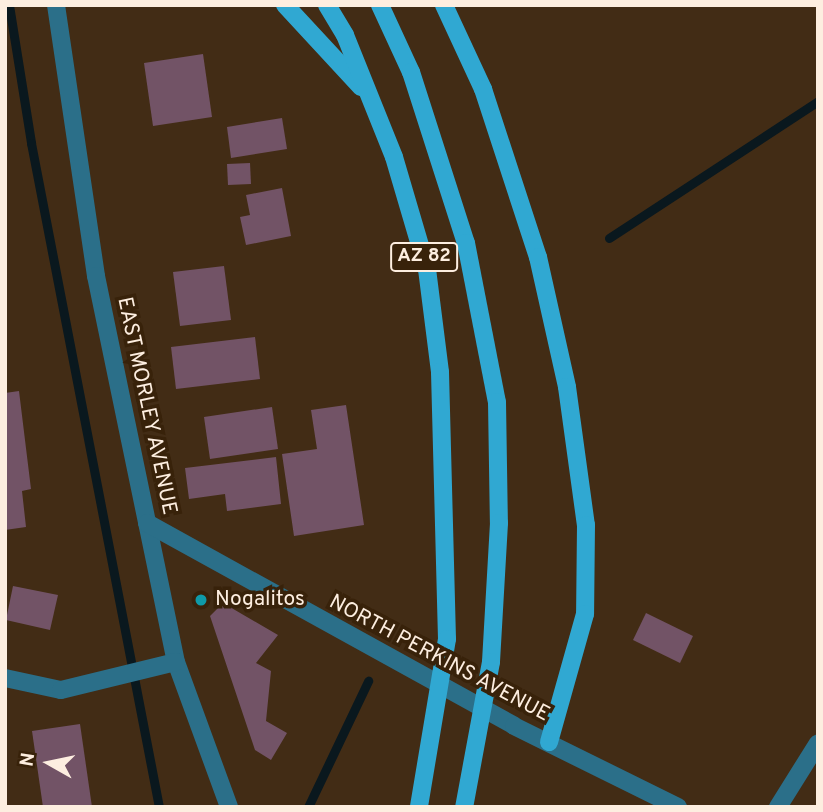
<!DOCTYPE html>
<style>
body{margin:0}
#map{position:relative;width:823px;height:812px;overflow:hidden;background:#422c15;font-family:Overpass,sans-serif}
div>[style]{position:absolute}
.stream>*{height:9px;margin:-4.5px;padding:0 4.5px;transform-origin:4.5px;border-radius:4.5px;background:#0a181e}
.building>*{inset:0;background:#725366}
.street>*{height:18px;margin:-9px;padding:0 9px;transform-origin:9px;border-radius:9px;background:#2b6f89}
.primary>*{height:18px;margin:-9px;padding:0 9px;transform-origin:9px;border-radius:9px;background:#30a8d2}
.dots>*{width:19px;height:19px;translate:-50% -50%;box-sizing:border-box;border:4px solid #38220a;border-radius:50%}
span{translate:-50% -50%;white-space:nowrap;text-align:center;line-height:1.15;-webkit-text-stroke:7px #38220a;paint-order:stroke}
.shield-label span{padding:2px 5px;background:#38220a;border:2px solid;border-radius:5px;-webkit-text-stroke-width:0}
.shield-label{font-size:19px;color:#fdeee0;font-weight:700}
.street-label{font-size:21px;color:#fdeee0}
.poi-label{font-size:21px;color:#fdeee0}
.left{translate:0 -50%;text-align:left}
.frame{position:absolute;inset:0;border:7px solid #fdeee0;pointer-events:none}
.north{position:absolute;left:14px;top:728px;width:70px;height:70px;-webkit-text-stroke:5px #38220a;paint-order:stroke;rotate:279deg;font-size:19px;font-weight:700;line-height:28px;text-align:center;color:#fdeee0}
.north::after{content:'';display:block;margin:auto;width:24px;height:32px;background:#fdeee0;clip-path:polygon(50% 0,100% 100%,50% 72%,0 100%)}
</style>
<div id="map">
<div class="stream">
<i style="left:9px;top:5px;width:140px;rotate:80.9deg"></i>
<i style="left:31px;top:143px;width:676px;rotate:79.09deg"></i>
<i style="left:609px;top:238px;width:250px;rotate:-33.2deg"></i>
<i style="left:308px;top:807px;width:140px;rotate:-64.5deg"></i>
</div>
<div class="building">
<i style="clip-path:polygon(203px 54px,212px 117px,153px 126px,144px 63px)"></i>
<i style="clip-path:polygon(282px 118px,287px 149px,231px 158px,227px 127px)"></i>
<i style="clip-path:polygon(250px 163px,251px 184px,228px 185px,227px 164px)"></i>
<i style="clip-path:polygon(282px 188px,291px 236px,246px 245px,240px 217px,250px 215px,246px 195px)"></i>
<i style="clip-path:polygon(224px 266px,231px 320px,180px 326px,173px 272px)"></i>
<i style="clip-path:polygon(255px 337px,260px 379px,176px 389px,171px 347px)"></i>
<i style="clip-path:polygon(19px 391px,31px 489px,22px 491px,26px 527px,5px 530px,5px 393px)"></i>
<i style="clip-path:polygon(346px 405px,364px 525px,294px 536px,282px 454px,317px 449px,311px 410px)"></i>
<i style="clip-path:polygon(272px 407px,278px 449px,210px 459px,204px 417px)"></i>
<i style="clip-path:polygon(276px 457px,281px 504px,227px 511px,225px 494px,189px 499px,185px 468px)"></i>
<i style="clip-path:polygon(13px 586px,58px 595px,50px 630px,6px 620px)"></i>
<i style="clip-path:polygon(223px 603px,278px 635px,256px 663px,271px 671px,266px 721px,287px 733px,271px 760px,255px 750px,210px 616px)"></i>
<i style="clip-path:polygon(646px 613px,693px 636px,680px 663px,633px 640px)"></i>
<i style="clip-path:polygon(80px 724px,92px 807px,43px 807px,32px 731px)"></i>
</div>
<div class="street">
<i style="left:56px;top:5px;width:274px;rotate:81.6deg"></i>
<i style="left:96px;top:276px;width:394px;rotate:78.3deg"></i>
<i style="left:176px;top:662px;width:154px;rotate:69.9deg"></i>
<i style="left:147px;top:523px;width:419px;rotate:28.9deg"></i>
<i style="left:514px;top:726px;width:183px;rotate:26.3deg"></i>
<i style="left:5px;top:678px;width:57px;rotate:12.1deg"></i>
<i style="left:61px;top:690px;width:118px;rotate:-13.7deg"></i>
<i style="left:778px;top:807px;width:75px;rotate:-58deg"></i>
</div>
<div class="primary">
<i style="left:285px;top:5px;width:112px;rotate:47.2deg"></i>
<i style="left:327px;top:5px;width:35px;rotate:59deg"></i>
<i style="left:345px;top:35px;width:131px;rotate:68.1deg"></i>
<i style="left:394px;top:157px;width:117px;rotate:73.6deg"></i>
<i style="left:427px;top:269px;width:104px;rotate:82.8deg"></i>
<i style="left:440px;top:372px;width:267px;rotate:88.5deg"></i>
<i style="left:447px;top:639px;width:170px;rotate:99.5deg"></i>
<i style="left:380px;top:5px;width:74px;rotate:65.2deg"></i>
<i style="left:411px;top:72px;width:180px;rotate:72.2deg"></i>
<i style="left:466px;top:243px;width:162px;rotate:79deg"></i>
<i style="left:497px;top:402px;width:121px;rotate:89.1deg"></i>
<i style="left:499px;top:523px;width:139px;rotate:93.3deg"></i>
<i style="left:491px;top:662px;width:147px;rotate:100.5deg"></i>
<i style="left:444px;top:5px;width:93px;rotate:65.1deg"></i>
<i style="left:483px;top:89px;width:177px;rotate:71.9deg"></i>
<i style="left:538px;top:257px;width:133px;rotate:77.4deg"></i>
<i style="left:567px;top:387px;width:139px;rotate:82.2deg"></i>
<i style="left:586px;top:525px;width:89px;rotate:90.6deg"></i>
<i style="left:585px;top:614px;width:133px;rotate:105.7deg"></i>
</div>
<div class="dots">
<i style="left:201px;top:600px;background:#0f9aa8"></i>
</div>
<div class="shield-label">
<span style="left:424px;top:257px">AZ 82</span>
</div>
<div class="street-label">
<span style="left:146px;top:406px;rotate:78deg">EAST MORLEY AVENUE</span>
<span style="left:439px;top:659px;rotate:28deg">NORTH PERKINS AVENUE</span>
</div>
<div class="poi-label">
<span class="left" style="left:215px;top:600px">Nogalitos</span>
</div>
<div class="frame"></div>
<div class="north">N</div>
</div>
